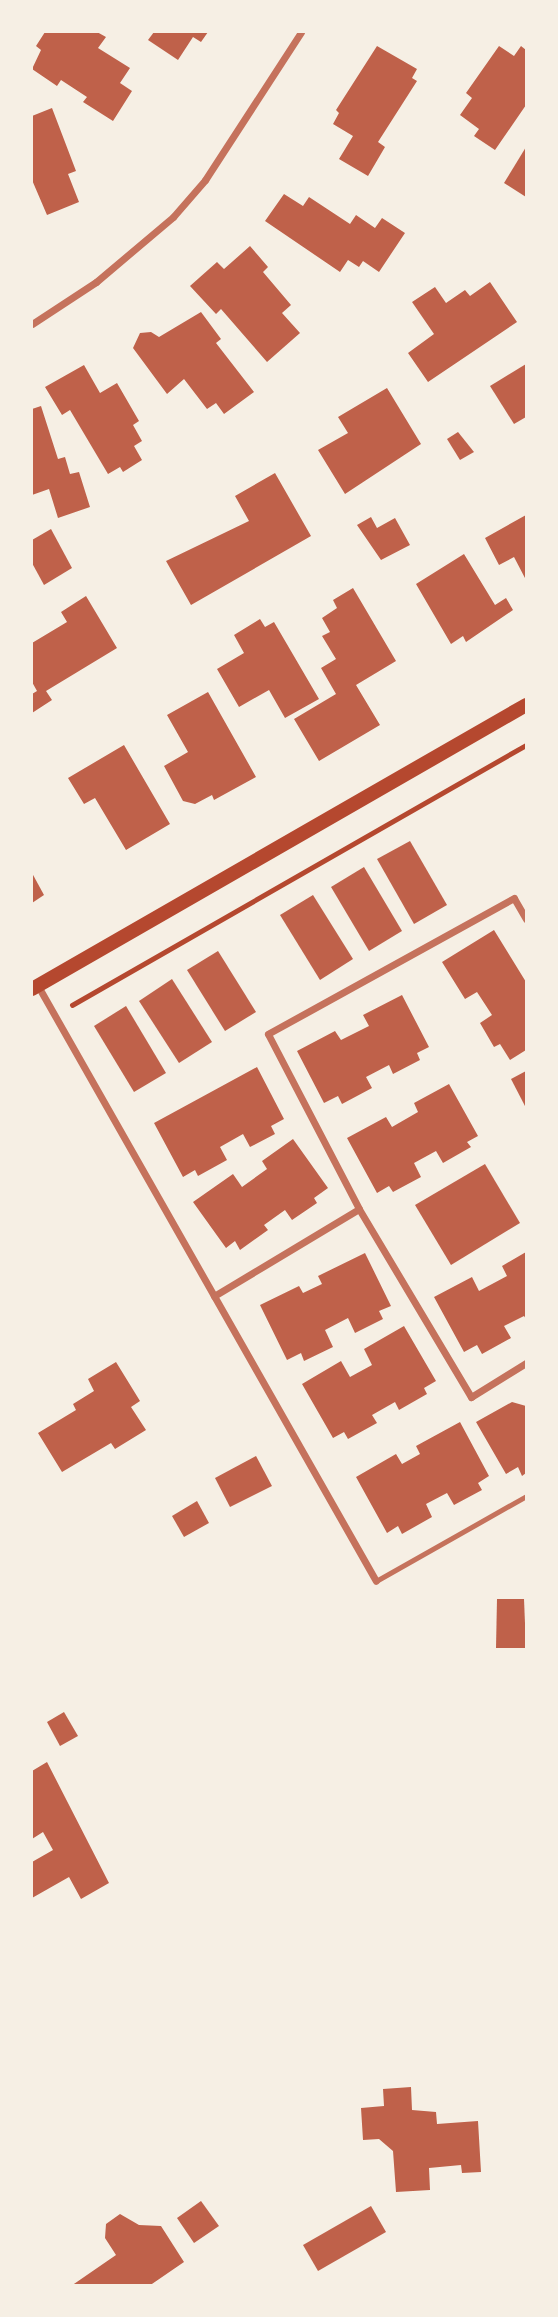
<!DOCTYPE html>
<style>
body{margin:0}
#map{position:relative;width:558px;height:2317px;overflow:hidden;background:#f6efe4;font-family:"Times New Roman",serif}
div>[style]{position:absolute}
.building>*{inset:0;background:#bf614a}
.path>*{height:4.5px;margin:-2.25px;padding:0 2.25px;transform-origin:2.25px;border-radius:2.25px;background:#b5482f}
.service>*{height:5px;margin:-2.5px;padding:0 2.5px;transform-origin:2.5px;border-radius:2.5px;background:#c5725c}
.minor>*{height:7px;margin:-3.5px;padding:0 3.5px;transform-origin:3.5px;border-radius:3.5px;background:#c5725c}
.secondary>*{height:14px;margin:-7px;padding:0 7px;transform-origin:7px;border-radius:7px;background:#b5482f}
span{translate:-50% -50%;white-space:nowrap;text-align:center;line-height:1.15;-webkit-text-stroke:6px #f6efe4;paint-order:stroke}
.frame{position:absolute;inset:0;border:33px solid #f6efe4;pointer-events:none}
</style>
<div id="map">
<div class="building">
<i style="clip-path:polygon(45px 32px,97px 32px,106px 37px,98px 48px,130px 68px,120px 83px,132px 91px,113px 121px,83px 102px,87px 97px,61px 80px,57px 86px,32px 69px,41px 50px,36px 46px)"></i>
<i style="clip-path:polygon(154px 32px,208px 32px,201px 42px,193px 37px,178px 60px,148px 40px)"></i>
<i style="clip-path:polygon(377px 46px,417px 69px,412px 78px,417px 81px,378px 142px,385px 147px,368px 176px,339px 159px,353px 136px,333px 124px,339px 113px,336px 110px)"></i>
<i style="clip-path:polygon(499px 46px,514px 56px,521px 46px,526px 50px,526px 105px,495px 150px,474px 136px,479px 129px,460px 115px,472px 98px,466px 93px)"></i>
<i style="clip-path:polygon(52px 108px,76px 171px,68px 174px,79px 202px,47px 215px,32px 180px,32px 116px)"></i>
<i style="clip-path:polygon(526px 147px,526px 197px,504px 183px)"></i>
<i style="clip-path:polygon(284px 194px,303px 206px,309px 197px,350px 224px,356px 215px,375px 228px,382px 218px,405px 233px,379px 272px,363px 261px,359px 267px,348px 260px,340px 272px,265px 221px)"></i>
<i style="clip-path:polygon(250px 246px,268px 267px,263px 272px,291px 305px,282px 313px,300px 333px,267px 362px,221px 309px,216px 314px,190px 286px,217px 262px,224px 269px)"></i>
<i style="clip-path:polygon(490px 282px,517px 322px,428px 382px,408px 353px,434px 334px,412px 302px,435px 287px,446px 303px,465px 290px,470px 296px)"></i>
<i style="clip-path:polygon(201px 312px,221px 339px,216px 343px,254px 392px,224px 414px,216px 403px,207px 409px,184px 379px,167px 394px,133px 348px,140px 333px,151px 332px,159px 337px)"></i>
<i style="clip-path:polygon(526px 364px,526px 417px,514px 424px,490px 386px)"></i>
<i style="clip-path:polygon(84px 365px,100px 393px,117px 383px,139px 421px,133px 425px,142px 441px,134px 446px,142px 460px,123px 472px,120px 467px,108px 474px,70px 410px,62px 415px,45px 387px)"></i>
<i style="clip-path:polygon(387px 388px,421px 444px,345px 494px,318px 450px,348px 433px,338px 417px)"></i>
<i style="clip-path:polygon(41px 406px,58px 459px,65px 457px,70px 474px,79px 472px,90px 507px,58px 518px,49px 489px,32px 495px,32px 409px)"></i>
<i style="clip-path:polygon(458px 432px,474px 452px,460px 460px,447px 439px)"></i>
<i style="clip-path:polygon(275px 473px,311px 536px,191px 605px,166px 561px,249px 521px,235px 496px)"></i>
<i style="clip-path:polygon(526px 515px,526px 580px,514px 557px,499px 565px,485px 538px)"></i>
<i style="clip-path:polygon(371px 517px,377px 528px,395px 518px,410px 545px,381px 560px,357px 525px)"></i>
<i style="clip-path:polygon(51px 529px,72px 568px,44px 585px,32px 563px,32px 540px)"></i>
<i style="clip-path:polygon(464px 554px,495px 605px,506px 598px,513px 610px,466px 642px,463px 636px,451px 644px,416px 584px)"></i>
<i style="clip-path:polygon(353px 588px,396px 661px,356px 685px,380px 725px,319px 761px,294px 719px,336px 694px,321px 668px,336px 659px,322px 636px,330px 632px,322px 618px,337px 608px,333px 600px)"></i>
<i style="clip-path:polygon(86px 596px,117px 648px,46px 691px,52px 700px,32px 713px,32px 694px,37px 691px,32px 682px,32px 643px,67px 622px,61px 612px)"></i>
<i style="clip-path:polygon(260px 619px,265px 627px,274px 622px,319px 699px,285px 718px,269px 690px,239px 707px,217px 669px,244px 653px,234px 635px)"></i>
<i style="clip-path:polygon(208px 692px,256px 777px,214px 800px,212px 795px,195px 804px,183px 801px,164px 766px,188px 752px,167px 715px)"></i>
<i style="clip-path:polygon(124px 745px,170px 824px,126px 850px,95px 798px,84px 804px,68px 778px)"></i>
<i style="clip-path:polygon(410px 841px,447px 905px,414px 924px,377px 859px)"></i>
<i style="clip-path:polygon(364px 867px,402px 931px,369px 951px,331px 887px)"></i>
<i style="clip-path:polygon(32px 873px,44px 895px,32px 903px)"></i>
<i style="clip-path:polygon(313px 895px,353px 959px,320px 980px,280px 915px)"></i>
<i style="clip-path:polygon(494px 930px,526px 982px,526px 1050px,510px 1060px,500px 1044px,494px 1047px,480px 1023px,492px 1015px,477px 992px,465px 999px,442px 962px)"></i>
<i style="clip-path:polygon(218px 951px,256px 1012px,225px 1031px,187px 970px)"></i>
<i style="clip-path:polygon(172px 979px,212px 1042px,179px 1063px,139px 1001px)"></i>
<i style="clip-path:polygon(402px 995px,429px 1047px,417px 1053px,420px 1060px,393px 1074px,389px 1065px,366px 1077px,372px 1088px,342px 1104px,338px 1096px,324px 1103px,297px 1051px,335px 1031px,341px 1040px,369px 1026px,363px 1015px)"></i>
<i style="clip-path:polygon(126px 1006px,166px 1073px,134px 1092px,94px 1026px)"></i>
<i style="clip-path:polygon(257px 1067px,284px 1119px,271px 1126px,275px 1134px,250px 1147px,243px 1134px,220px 1147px,227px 1160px,198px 1176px,195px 1170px,183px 1177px,154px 1123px)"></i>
<i style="clip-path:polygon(526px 1071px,526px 1108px,511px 1079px)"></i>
<i style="clip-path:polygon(449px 1084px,478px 1136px,467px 1142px,471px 1147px,443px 1163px,436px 1151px,414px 1163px,421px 1177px,393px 1192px,389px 1186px,377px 1193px,347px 1138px,386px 1117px,392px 1127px,418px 1112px,414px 1103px)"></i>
<i style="clip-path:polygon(293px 1139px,328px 1188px,314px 1198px,317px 1203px,292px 1220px,285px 1210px,264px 1225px,268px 1230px,240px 1250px,235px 1241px,226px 1248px,193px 1202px,233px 1174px,242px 1187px,267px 1169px,262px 1161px)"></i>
<i style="clip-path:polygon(485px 1164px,520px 1223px,451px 1265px,415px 1205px)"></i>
<i style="clip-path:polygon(526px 1252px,526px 1319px,524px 1316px,504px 1326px,511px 1338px,482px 1354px,477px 1345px,464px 1352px,434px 1297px,472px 1277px,479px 1291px,507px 1276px,502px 1266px)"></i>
<i style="clip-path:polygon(365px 1253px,391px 1306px,379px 1311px,383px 1319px,355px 1333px,348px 1318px,325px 1330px,333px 1347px,304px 1361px,301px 1353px,287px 1360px,260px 1305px,299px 1286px,303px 1293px,322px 1284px,318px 1276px)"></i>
<i style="clip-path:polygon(404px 1326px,436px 1381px,424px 1388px,427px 1394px,399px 1410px,395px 1402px,372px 1415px,377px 1423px,348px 1439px,344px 1432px,333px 1438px,302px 1384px,341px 1361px,350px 1377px,372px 1365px,364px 1349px)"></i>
<i style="clip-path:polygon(116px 1362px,140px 1401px,131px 1407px,146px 1430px,115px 1449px,111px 1443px,62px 1472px,38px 1433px,76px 1410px,73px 1404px,94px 1391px,88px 1379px)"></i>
<i style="clip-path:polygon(512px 1402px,526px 1406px,526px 1473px,522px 1476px,518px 1467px,506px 1474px,476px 1422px)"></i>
<i style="clip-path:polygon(460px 1422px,489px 1476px,478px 1483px,482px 1490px,454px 1505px,447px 1493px,426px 1504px,432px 1517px,402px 1534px,398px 1526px,387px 1533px,356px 1477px,396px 1454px,402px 1464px,420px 1454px,416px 1446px)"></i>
<i style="clip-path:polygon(256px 1456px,272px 1486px,230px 1507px,215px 1478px)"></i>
<i style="clip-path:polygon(197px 1501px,209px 1523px,184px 1537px,172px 1516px)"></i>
<i style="clip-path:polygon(497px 1599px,524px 1599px,526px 1648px,496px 1648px)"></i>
<i style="clip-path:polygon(64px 1712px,78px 1736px,60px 1746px,47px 1722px)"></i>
<i style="clip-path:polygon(47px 1762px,109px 1883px,81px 1899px,69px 1877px,32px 1898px,32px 1862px,53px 1850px,43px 1832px,32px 1839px,32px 1771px)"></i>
<i style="clip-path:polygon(411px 2087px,412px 2110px,436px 2112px,437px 2124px,478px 2121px,481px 2172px,462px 2173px,461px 2165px,429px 2168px,430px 2190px,396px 2192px,393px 2151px,379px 2139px,363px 2140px,361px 2108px,384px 2106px,383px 2089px)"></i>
<i style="clip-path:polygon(201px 2201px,219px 2226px,194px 2243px,177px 2218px)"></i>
<i style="clip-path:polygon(371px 2206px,386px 2232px,318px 2271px,303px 2245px)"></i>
<i style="clip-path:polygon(120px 2214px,139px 2225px,161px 2226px,184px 2262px,149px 2286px,71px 2286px,116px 2255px,105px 2238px,106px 2224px)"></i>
</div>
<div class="path">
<i style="left:72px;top:1005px;width:523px;rotate:-29.8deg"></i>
</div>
<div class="service">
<i style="left:376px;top:1581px;width:172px;rotate:-29.5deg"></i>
</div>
<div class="minor">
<i style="left:32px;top:324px;width:77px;rotate:-33.3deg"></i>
<i style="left:96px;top:282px;width:101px;rotate:-40.2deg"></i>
<i style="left:173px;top:217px;width:49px;rotate:-49.1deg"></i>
<i style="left:205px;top:180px;width:176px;rotate:-57deg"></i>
<i style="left:526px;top:919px;width:24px;rotate:-120deg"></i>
<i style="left:514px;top:898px;width:281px;rotate:151.1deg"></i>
<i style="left:268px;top:1034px;width:197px;rotate:62.5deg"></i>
<i style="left:359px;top:1209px;width:219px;rotate:59.2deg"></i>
<i style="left:471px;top:1397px;width:65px;rotate:-31.7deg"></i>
<i style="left:38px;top:986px;width:684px;rotate:60.4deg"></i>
<i style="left:214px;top:1296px;width:169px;rotate:-31deg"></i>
</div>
<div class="secondary">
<i style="left:32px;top:989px;width:570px;rotate:-29.89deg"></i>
</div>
<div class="frame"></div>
</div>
